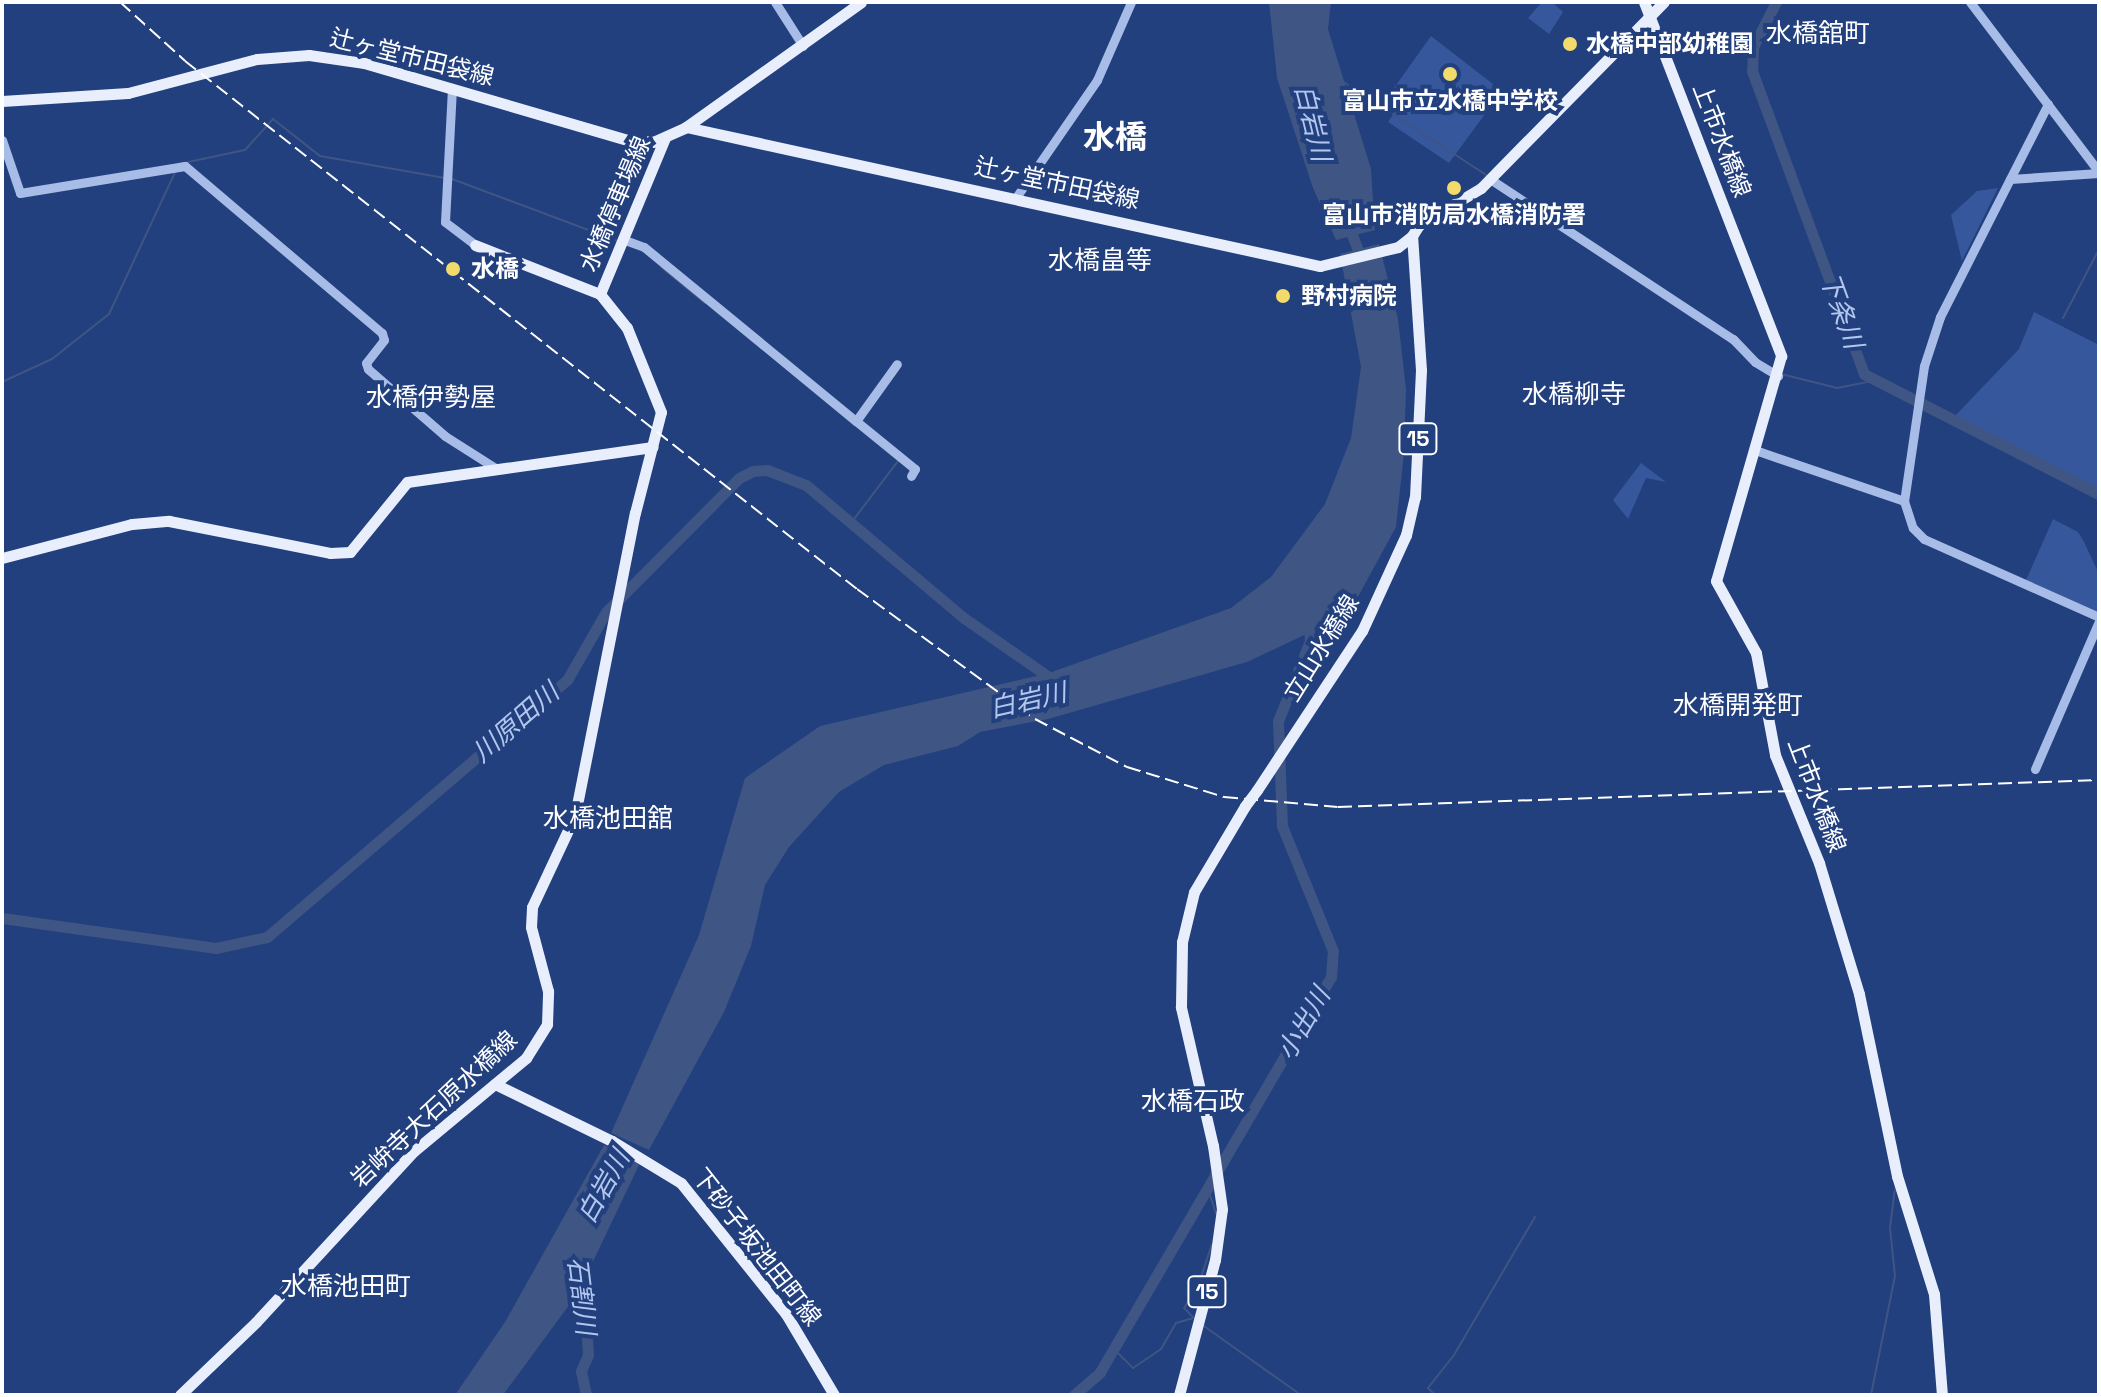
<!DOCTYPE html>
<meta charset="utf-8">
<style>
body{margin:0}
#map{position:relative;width:2101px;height:1397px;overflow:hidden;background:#223f7e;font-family:"Space Grotesk","Noto Sans JP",sans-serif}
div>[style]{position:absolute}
.green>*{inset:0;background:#36579c}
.water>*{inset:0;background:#3f5583}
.stream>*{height:2px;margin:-1px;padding:0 1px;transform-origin:1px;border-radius:1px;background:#3f5583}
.river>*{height:11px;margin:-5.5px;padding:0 5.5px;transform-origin:5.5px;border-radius:5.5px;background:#3f5583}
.minor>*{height:9px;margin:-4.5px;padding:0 4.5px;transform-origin:4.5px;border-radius:4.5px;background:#a7bce6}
.major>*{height:11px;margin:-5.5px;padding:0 5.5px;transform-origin:5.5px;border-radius:5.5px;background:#e9eefd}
.rail>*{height:2px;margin-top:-1px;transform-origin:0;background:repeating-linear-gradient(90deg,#fff 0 14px,transparent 0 20px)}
.major-bridge>*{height:11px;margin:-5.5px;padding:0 5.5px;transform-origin:5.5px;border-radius:5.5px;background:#e9eefd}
.dots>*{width:22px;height:22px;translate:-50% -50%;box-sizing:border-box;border:4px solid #223f7e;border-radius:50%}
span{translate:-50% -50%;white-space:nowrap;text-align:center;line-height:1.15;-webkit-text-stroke:8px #223f7e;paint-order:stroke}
.shield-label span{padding:2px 6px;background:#223f7e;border:2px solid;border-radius:6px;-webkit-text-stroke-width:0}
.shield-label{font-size:22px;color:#fff;font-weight:700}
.poi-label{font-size:24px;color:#fff;font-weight:700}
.left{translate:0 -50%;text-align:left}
.street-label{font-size:24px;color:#fff}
.neighbourhood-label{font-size:26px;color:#fff}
.water-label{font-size:26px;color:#b2c6ee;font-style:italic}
.district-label{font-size:32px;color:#fff;font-weight:700}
.frame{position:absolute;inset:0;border:4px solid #fff;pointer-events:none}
</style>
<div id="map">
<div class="green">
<i style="clip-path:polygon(1542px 2px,1552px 2px,1563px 12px,1549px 34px,1528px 18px)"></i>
<i style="clip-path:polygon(1431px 36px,1502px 91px,1449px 163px,1388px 122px,1401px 103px,1389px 95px)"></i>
<i style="clip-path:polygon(1998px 188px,1962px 261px,1951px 215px,1977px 191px)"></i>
<i style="clip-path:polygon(2034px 312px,2099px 345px,2099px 494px,1952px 419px,2019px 349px)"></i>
<i style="clip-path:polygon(1641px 463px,1666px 482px,1646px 478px,1628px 519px,1613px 500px)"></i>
<i style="clip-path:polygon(2053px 519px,2078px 532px,2084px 542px,2099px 574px,2098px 612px,2026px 580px)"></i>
</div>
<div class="water">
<i style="clip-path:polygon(1269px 2px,1331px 2px,1328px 29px,1371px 169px,1375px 230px,1336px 240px,1313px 188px,1277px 78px)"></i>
<i style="clip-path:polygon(1379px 244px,1398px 319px,1406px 389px,1404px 453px,1396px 527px,1359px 595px,1334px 621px,1247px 662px,1048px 719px,980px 732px,958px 746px,884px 765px,839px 792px,789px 847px,765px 885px,751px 946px,724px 1012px,649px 1150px,611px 1133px,699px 935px,745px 778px,820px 726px,1049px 673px,1231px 608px,1271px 577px,1325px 504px,1351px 438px,1361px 367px,1340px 254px)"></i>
<i style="clip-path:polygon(604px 1145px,640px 1163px,578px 1293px,503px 1395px,455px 1395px,505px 1322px)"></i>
</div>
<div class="stream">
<i style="left:1342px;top:81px;width:174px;rotate:33.1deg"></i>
<i style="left:179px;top:164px;width:67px;rotate:-12deg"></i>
<i style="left:245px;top:150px;width:42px;rotate:-47.9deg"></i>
<i style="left:273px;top:119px;width:60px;rotate:38.2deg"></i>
<i style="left:320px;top:156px;width:127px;rotate:10deg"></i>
<i style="left:452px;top:179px;width:177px;rotate:20.5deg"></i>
<i style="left:661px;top:267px;width:57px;rotate:39.3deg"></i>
<i style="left:2063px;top:318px;width:78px;rotate:-62.4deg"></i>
<i style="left:1781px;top:374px;width:58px;rotate:14deg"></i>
<i style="left:1837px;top:388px;width:36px;rotate:-11deg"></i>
<i style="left:2px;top:382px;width:55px;rotate:-24.7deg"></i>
<i style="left:52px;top:359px;width:73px;rotate:-38.3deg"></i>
<i style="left:109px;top:314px;width:159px;rotate:-65deg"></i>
<i style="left:851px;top:523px;width:78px;rotate:-52.8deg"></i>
<i style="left:1208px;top:1189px;width:26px;rotate:72deg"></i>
<i style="left:1194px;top:1318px;width:14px;rotate:-135deg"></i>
<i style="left:1184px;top:1308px;width:23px;rotate:-56deg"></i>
<i style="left:1197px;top:1289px;width:47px;rotate:-71.6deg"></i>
<i style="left:1201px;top:1324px;width:123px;rotate:35.4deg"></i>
<i style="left:1114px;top:1349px;width:27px;rotate:45deg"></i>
<i style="left:1133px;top:1368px;width:34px;rotate:-34deg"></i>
<i style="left:1161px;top:1349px;width:30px;rotate:-60deg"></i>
<i style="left:1176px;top:1323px;width:18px;rotate:-16deg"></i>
<i style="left:1435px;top:1395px;width:10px;rotate:-135deg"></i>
<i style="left:1428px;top:1388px;width:42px;rotate:-51.8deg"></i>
<i style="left:1454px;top:1355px;width:160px;rotate:-59.6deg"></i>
<i style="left:1871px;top:1395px;width:121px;rotate:-78.6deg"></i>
<i style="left:1895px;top:1276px;width:48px;rotate:-95.9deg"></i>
<i style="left:1890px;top:1228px;width:38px;rotate:-83deg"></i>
</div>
<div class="river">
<i style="left:1776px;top:2px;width:51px;rotate:117.1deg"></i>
<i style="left:1753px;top:47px;width:24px;rotate:92deg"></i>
<i style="left:1752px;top:71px;width:323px;rotate:69.7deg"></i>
<i style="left:1864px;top:374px;width:264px;rotate:27.1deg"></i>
<i style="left:1348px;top:224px;width:43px;rotate:69.4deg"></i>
<i style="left:2px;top:918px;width:216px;rotate:8deg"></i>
<i style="left:216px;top:948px;width:52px;rotate:-12.2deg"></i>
<i style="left:267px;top:937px;width:395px;rotate:-40.6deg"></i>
<i style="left:567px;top:680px;width:78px;rotate:-60.2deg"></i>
<i style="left:606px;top:612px;width:189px;rotate:-45.2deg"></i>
<i style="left:739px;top:478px;width:16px;rotate:-27deg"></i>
<i style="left:753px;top:471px;width:14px;rotate:-4deg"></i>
<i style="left:767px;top:470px;width:42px;rotate:21deg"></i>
<i style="left:806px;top:485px;width:207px;rotate:40.1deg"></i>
<i style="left:964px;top:618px;width:112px;rotate:34.8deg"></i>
<i style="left:579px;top:1271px;width:34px;rotate:80deg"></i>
<i style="left:585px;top:1304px;width:51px;rotate:86.6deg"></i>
<i style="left:588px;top:1355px;width:17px;rotate:114deg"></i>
<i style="left:581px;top:1371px;width:25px;rotate:78deg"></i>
<i style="left:1074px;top:1395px;width:35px;rotate:-41deg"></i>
<i style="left:1100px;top:1372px;width:458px;rotate:-59.7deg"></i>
<i style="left:1331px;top:977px;width:26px;rotate:-86deg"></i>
<i style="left:1333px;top:951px;width:135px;rotate:-112.2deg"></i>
<i style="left:1282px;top:826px;width:105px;rotate:-92.2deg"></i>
<i style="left:1278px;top:721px;width:86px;rotate:-68.2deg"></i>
<i style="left:1310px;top:641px;width:21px;rotate:-95deg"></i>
</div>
<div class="minor">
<i style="left:775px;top:2px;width:52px;rotate:57.5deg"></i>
<i style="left:1970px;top:2px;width:213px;rotate:52.8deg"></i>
<i style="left:452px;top:88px;width:134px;rotate:93deg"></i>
<i style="left:445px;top:222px;width:38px;rotate:37deg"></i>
<i style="left:2048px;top:104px;width:239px;rotate:116.9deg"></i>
<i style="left:1940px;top:317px;width:52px;rotate:108.1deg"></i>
<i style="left:1924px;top:366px;width:136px;rotate:98.4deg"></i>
<i style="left:1904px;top:501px;width:28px;rotate:72deg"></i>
<i style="left:1913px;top:528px;width:16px;rotate:45deg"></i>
<i style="left:1924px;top:539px;width:192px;rotate:24deg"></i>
<i style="left:2px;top:140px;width:56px;rotate:71.2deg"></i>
<i style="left:20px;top:193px;width:167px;rotate:-9.3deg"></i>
<i style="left:185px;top:166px;width:258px;rotate:40.3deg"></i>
<i style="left:382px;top:333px;width:7px;rotate:74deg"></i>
<i style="left:384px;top:340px;width:29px;rotate:128deg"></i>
<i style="left:366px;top:363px;width:6px;rotate:72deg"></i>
<i style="left:368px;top:369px;width:102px;rotate:41deg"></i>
<i style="left:445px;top:436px;width:62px;rotate:32.4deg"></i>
<i style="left:1490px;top:179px;width:291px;rotate:33.4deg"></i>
<i style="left:1733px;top:339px;width:32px;rotate:46deg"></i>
<i style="left:1755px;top:362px;width:27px;rotate:31deg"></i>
<i style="left:2010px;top:179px;width:89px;rotate:-3.9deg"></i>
<i style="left:1017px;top:196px;width:141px;rotate:-55.4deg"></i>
<i style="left:1097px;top:80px;width:85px;rotate:-66.4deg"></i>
<i style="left:622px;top:239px;width:23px;rotate:20deg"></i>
<i style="left:644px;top:247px;width:274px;rotate:39.4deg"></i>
<i style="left:856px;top:421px;width:76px;rotate:39.1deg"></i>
<i style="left:915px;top:469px;width:8px;rotate:120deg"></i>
<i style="left:856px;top:421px;width:70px;rotate:-54.3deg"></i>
<i style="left:1755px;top:450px;width:157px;rotate:18.9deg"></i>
<i style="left:2035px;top:769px;width:161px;rotate:-66.6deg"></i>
</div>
<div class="major">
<i style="left:1644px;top:2px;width:380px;rotate:68.8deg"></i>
<i style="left:1781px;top:356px;width:234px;rotate:106.1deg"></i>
<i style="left:1716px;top:581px;width:82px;rotate:60.9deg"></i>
<i style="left:1756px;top:653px;width:104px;rotate:79.4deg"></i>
<i style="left:1775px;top:755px;width:117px;rotate:67.8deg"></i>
<i style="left:1819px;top:863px;width:137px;rotate:73deg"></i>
<i style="left:1859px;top:994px;width:186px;rotate:78.2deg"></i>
<i style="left:1897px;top:1176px;width:124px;rotate:72.6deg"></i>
<i style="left:1934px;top:1294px;width:101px;rotate:85.5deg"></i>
<i style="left:2px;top:101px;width:126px;rotate:-3.6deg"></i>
<i style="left:128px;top:93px;width:133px;rotate:-14.8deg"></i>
<i style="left:257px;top:59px;width:52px;rotate:-4.4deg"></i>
<i style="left:309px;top:55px;width:56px;rotate:8.3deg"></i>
<i style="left:364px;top:63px;width:274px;rotate:16.3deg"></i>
<i style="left:627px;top:140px;width:26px;rotate:4deg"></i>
<i style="left:653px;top:142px;width:36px;rotate:-24deg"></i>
<i style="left:686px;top:127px;width:215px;rotate:-35.5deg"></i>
<i style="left:686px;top:127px;width:649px;rotate:12.37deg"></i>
<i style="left:1320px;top:266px;width:80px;rotate:-13.7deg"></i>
<i style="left:1398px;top:247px;width:18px;rotate:-38deg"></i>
<i style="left:600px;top:294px;width:169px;rotate:-67.4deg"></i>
<i style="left:2px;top:558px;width:134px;rotate:-14.7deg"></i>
<i style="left:132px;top:524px;width:37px;rotate:-5deg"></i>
<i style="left:169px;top:521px;width:164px;rotate:11.2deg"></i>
<i style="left:330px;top:553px;width:20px;rotate:-3deg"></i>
<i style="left:350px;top:552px;width:90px;rotate:-50.8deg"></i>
<i style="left:407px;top:482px;width:248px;rotate:-8.1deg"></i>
<i style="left:1257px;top:790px;width:191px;rotate:-56.6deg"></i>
<i style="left:1362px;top:631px;width:106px;rotate:-65.4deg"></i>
<i style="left:1406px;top:535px;width:39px;rotate:-77deg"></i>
<i style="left:1415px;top:497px;width:127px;rotate:-87.3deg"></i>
<i style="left:1421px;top:370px;width:134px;rotate:-93.8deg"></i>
<i style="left:1412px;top:236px;width:13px;rotate:-58deg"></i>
<i style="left:1419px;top:225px;width:72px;rotate:-30.8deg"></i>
<i style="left:1481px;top:188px;width:261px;rotate:-45.5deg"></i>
<i style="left:495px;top:1084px;width:130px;rotate:26deg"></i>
<i style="left:612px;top:1141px;width:81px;rotate:31.3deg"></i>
<i style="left:681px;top:1183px;width:168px;rotate:51.3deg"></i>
<i style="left:786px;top:1314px;width:94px;rotate:59.3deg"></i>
<i style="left:180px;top:1395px;width:105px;rotate:-43.8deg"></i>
<i style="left:256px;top:1322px;width:233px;rotate:-47.3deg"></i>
<i style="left:414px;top:1151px;width:146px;rotate:-39.7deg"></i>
<i style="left:526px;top:1058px;width:40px;rotate:-58deg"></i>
<i style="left:547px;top:1024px;width:33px;rotate:-88deg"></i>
<i style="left:548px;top:991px;width:66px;rotate:-104.9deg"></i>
<i style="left:531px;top:927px;width:20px;rotate:-87deg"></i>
<i style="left:532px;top:907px;width:102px;rotate:-64.9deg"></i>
<i style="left:575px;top:815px;width:308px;rotate:-78.8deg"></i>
<i style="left:635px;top:513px;width:104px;rotate:-75.6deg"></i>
<i style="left:661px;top:412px;width:91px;rotate:-112deg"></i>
<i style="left:627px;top:328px;width:43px;rotate:-128.5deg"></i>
<i style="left:600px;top:294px;width:134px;rotate:-158.6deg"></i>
<i style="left:1179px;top:1395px;width:140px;rotate:-75.1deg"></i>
<i style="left:1215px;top:1260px;width:51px;rotate:-82.2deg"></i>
<i style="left:1222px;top:1209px;width:64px;rotate:-98.1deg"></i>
<i style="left:1213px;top:1146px;width:143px;rotate:-103deg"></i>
<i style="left:1181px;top:1007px;width:65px;rotate:-89.1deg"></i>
<i style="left:1182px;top:942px;width:51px;rotate:-76.5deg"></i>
<i style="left:1194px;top:892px;width:100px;rotate:-59.3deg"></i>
</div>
<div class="rail">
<i style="left:120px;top:2px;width:88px;rotate:42.2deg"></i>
<i style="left:185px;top:61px;width:855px;rotate:38.16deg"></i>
<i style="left:857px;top:589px;width:220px;rotate:36.1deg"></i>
<i style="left:1035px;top:719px;width:104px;rotate:27.6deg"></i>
<i style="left:1127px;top:767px;width:102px;rotate:17.2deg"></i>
<i style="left:1224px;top:797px;width:114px;rotate:5deg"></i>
<i style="left:1338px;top:807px;width:761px;rotate:-2.03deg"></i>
</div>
<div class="major-bridge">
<i style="left:1245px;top:806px;width:20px;rotate:-53deg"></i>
</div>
<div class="dots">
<i style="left:1570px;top:44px;background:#f2db6a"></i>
<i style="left:1450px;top:74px;background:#f2db6a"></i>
<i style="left:1454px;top:188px;background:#f2db6a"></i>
<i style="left:453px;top:269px;background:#f2db6a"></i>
<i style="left:1283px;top:296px;background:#f2db6a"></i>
</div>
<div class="shield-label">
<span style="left:1418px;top:439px">15</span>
<span style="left:1207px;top:1292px">15</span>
</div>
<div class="poi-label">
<span class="left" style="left:1586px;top:44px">水橋中部幼稚園</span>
<span style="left:1450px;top:101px">富山市立水橋中学校</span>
<span style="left:1454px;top:215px">富山市消防局水橋消防署</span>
<span class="left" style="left:471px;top:269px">水橋</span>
<span class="left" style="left:1301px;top:296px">野村病院</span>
</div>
<div class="street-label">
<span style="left:412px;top:57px;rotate:14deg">辻ヶ堂市田袋線</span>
<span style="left:1722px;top:140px;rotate:69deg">上市水橋線</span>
<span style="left:1057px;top:183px;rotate:12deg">辻ヶ堂市田袋線</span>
<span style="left:615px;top:204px;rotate:-67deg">水橋停車場線</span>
<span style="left:1321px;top:648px;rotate:-58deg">立山水橋線</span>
<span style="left:1817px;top:795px;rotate:69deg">上市水橋線</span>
<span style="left:434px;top:1109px;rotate:-43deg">岩峅寺大石原水橋線</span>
<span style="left:757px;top:1247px;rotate:52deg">下砂子坂池田町線</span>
</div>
<div class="neighbourhood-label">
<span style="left:1818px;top:34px">水橋舘町</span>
<span style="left:1100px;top:261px">水橋畠等</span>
<span style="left:1574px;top:395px">水橋柳寺</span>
<span style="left:431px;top:398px">水橋伊勢屋</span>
<span style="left:1738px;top:706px">水橋開発町</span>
<span style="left:608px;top:819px">水橋池田舘</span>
<span style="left:1193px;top:1102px">水橋石政</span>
<span style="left:346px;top:1287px">水橋池田町</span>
</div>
<div class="water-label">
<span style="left:1312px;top:123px;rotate:76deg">白岩川</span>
<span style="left:1841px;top:311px;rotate:70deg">下条川</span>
<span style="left:1028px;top:701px;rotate:-13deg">白岩川</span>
<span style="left:516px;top:723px;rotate:-41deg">川原田川</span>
<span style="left:1304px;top:1024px;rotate:-60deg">小出川</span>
<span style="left:604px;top:1187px;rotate:-61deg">白岩川</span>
<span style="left:581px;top:1296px;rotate:83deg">石割川</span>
</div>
<div class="district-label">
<span style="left:1115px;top:137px">水橋</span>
</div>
<div class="frame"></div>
</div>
